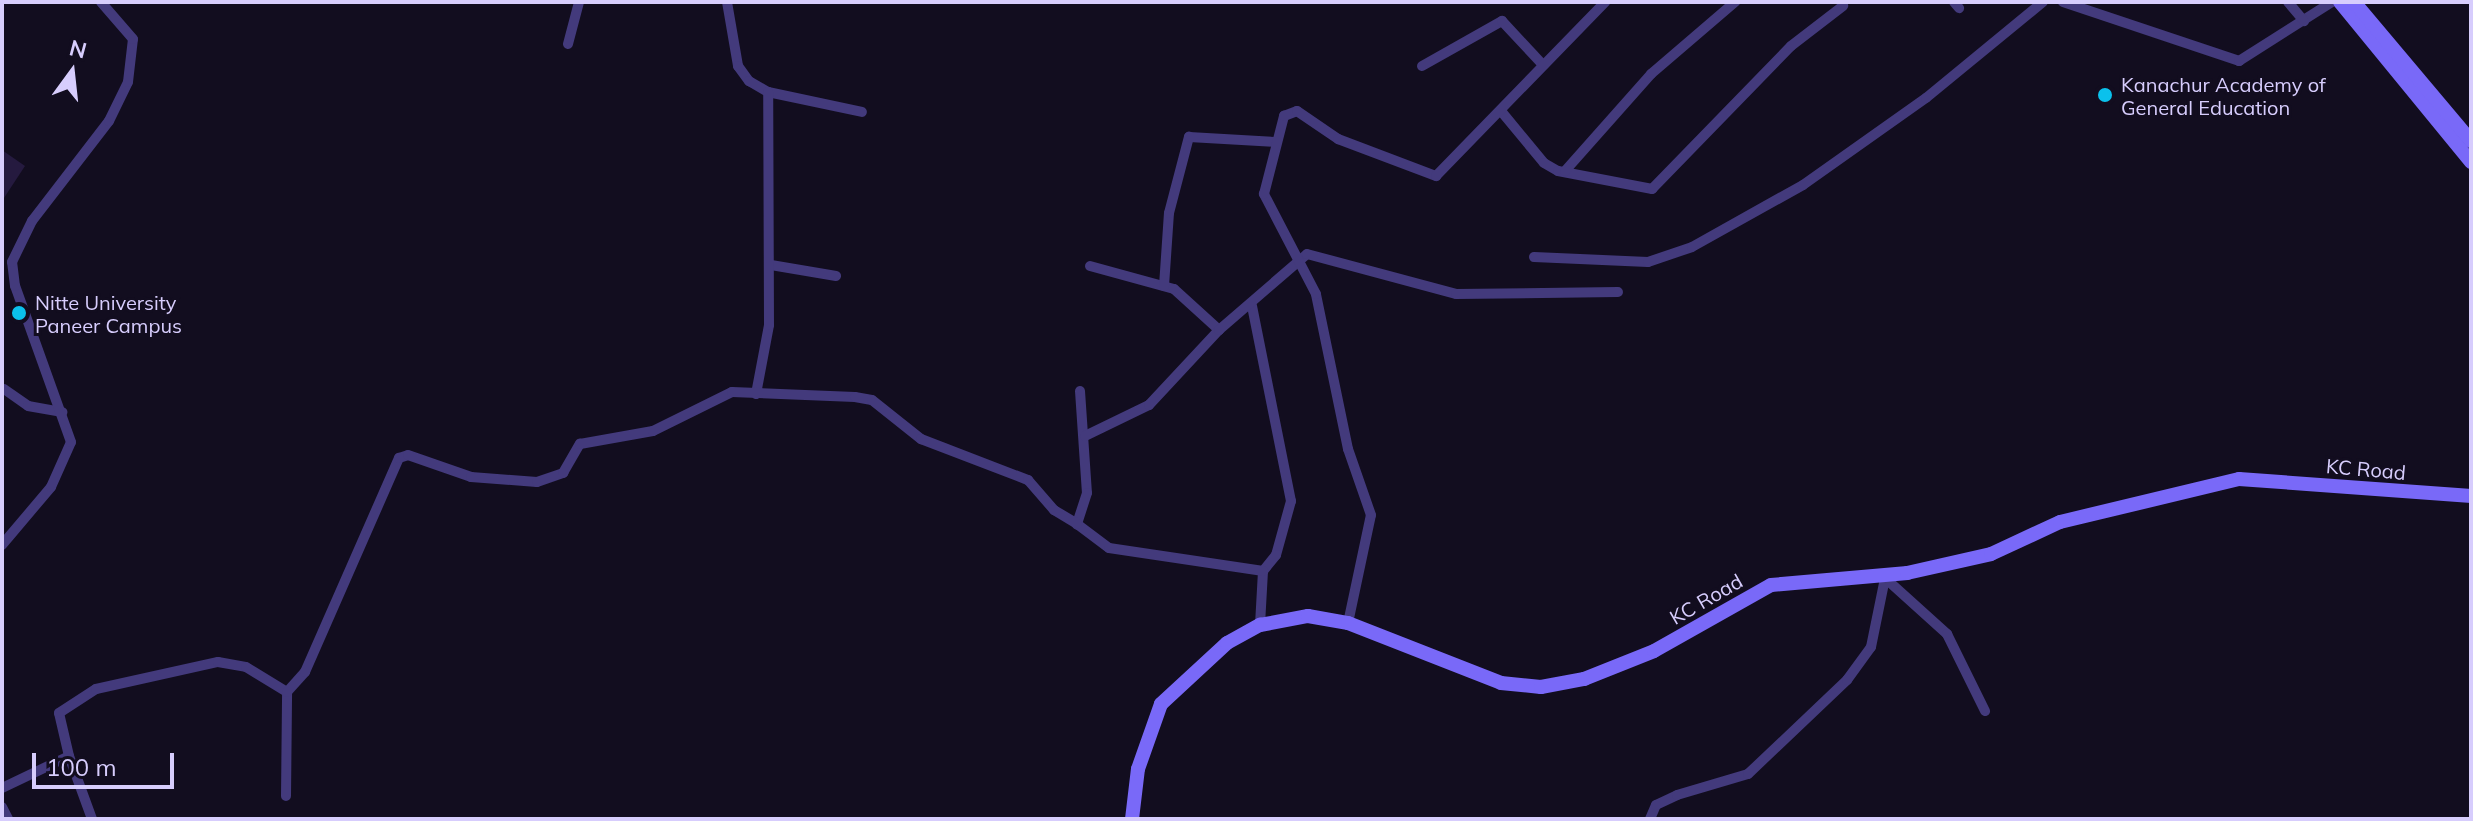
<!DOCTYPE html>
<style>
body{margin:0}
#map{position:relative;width:2473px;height:821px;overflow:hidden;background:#120d1f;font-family:Mulish,sans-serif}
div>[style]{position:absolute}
.building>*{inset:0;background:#251a3f}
.street>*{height:10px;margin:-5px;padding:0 5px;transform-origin:5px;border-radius:5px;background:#433a7c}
.secondary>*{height:14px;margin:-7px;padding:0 7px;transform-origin:7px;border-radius:7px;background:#7969f8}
.dots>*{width:22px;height:22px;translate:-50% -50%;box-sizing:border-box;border:4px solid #120d1f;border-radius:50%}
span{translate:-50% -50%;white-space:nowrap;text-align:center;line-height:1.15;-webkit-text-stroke:6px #120d1f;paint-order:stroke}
.poi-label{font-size:20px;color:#d7cdfd}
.left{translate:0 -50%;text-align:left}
.street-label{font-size:20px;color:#d7cdfd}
.frame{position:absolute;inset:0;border:4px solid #d7cdfd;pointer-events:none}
.north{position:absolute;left:32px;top:32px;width:80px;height:80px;-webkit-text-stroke:6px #120d1f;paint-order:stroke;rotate:15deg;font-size:22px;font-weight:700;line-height:32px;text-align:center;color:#d7cdfd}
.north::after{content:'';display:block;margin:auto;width:28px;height:36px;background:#d7cdfd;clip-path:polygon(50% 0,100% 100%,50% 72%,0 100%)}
.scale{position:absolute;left:32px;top:753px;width:142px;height:36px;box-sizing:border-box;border:4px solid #d7cdfd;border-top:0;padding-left:10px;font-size:24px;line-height:28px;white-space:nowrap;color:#d7cdfd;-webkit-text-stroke:6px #120d1f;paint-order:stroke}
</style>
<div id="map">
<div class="building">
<i style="clip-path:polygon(2px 150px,25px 166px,2px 201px)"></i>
</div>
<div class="street">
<i style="left:727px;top:2px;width:65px;rotate:80.2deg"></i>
<i style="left:738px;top:66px;width:19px;rotate:54deg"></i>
<i style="left:749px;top:81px;width:22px;rotate:30deg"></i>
<i style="left:768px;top:92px;width:96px;rotate:12deg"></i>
<i style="left:1954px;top:2px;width:8px;rotate:50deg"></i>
<i style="left:2063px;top:2px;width:186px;rotate:18.5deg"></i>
<i style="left:2239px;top:61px;width:110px;rotate:-32.4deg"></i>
<i style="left:2288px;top:2px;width:25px;rotate:50deg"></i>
<i style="left:568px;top:44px;width:43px;rotate:-75.3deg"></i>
<i style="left:1422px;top:66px;width:92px;rotate:-29.4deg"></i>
<i style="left:1502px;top:21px;width:60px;rotate:47deg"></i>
<i style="left:1501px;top:111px;width:67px;rotate:50.4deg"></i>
<i style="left:1544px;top:163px;width:16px;rotate:30deg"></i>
<i style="left:1558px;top:171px;width:96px;rotate:10.8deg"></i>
<i style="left:1652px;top:189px;width:199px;rotate:-45.8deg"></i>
<i style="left:1791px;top:46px;width:66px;rotate:-37.6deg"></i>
<i style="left:1565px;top:171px;width:130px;rotate:-48.4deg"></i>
<i style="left:1651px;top:74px;width:111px;rotate:-40.6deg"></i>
<i style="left:1534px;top:257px;width:114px;rotate:2.5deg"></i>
<i style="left:1648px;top:262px;width:46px;rotate:-18.8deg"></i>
<i style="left:1692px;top:247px;width:127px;rotate:-29.2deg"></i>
<i style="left:1803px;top:185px;width:151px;rotate:-35.3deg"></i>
<i style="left:1926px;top:98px;width:151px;rotate:-39.4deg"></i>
<i style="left:771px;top:265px;width:66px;rotate:9.6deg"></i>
<i style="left:1090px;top:266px;width:87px;rotate:15.3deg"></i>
<i style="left:1174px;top:289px;width:61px;rotate:42.3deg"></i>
<i style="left:1164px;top:286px;width:73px;rotate:-86.1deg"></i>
<i style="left:1169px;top:213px;width:79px;rotate:-75.3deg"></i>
<i style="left:1189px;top:137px;width:86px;rotate:3.3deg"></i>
<i style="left:1252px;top:306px;width:199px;rotate:78.7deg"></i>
<i style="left:1291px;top:501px;width:56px;rotate:105.5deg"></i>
<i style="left:1276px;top:555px;width:21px;rotate:129deg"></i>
<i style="left:1263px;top:571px;width:54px;rotate:93.2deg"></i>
<i style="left:4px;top:389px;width:29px;rotate:35deg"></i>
<i style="left:28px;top:406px;width:35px;rotate:10deg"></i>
<i style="left:1080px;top:391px;width:102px;rotate:86.1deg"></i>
<i style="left:1087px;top:493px;width:33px;rotate:108deg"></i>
<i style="left:1077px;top:524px;width:40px;rotate:37deg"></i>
<i style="left:1109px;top:548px;width:156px;rotate:8.5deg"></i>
<i style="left:756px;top:394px;width:70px;rotate:-79.3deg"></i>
<i style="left:769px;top:325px;width:233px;rotate:-90.2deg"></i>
<i style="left:1085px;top:436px;width:71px;rotate:-25.8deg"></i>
<i style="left:1149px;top:405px;width:103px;rotate:-47deg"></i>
<i style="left:1219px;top:330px;width:116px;rotate:-40.8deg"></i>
<i style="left:1307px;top:254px;width:154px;rotate:15deg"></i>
<i style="left:1456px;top:294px;width:162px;rotate:-0.7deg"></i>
<i style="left:2px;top:545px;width:76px;rotate:-49.8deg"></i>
<i style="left:51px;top:487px;width:49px;rotate:-66deg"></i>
<i style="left:71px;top:442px;width:166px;rotate:-109.7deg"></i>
<i style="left:15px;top:286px;width:24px;rotate:-97deg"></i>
<i style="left:12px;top:262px;width:46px;rotate:-64deg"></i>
<i style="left:32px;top:221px;width:126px;rotate:-52.4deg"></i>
<i style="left:109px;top:121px;width:43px;rotate:-64deg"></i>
<i style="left:128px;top:82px;width:43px;rotate:-83.4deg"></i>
<i style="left:133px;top:39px;width:49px;rotate:-130.9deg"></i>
<i style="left:1348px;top:623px;width:110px;rotate:-78deg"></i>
<i style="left:1371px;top:515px;width:70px;rotate:-109.2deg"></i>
<i style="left:1348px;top:449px;width:158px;rotate:-101.7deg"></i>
<i style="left:1316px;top:294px;width:113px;rotate:-117.5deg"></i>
<i style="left:1264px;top:194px;width:81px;rotate:-75.6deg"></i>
<i style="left:1284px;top:116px;width:14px;rotate:-21deg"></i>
<i style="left:1297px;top:111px;width:50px;rotate:34.3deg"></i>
<i style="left:1338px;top:139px;width:105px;rotate:20.7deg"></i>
<i style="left:1436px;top:176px;width:243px;rotate:-45.8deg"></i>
<i style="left:69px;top:756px;width:67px;rotate:69.9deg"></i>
<i style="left:2px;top:788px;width:74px;rotate:-25.5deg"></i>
<i style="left:69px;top:756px;width:44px;rotate:-103.1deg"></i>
<i style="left:59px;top:713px;width:44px;rotate:-33deg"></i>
<i style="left:96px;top:689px;width:125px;rotate:-12.5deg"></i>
<i style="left:218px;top:662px;width:28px;rotate:10deg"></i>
<i style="left:246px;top:667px;width:48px;rotate:31.4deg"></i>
<i style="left:286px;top:796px;width:104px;rotate:-89.4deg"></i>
<i style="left:287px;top:692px;width:27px;rotate:-48deg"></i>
<i style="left:305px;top:672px;width:234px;rotate:-66.3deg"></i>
<i style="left:399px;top:458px;width:9px;rotate:-18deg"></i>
<i style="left:408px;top:455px;width:67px;rotate:19.2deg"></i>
<i style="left:471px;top:477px;width:66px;rotate:4.3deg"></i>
<i style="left:537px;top:482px;width:28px;rotate:-19deg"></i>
<i style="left:563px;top:473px;width:34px;rotate:-60deg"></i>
<i style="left:580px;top:444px;width:74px;rotate:-10.1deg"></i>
<i style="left:653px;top:431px;width:88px;rotate:-26.3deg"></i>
<i style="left:732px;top:392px;width:123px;rotate:2.3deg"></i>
<i style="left:855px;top:397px;width:17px;rotate:10deg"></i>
<i style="left:872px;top:400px;width:63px;rotate:38.5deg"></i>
<i style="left:921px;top:439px;width:115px;rotate:21deg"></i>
<i style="left:1028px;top:480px;width:40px;rotate:49deg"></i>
<i style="left:1054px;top:510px;width:27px;rotate:31deg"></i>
<i style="left:2px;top:807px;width:13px;rotate:63deg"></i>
<i style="left:1650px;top:819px;width:15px;rotate:-67deg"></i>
<i style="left:1656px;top:805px;width:23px;rotate:-25deg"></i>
<i style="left:1677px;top:795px;width:74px;rotate:-16.5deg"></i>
<i style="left:1748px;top:774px;width:137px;rotate:-43.5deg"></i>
<i style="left:1847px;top:680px;width:41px;rotate:-54deg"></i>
<i style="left:1871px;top:647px;width:70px;rotate:-78.5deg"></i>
<i style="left:1885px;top:578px;width:84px;rotate:42.1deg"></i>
<i style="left:1947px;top:634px;width:86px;rotate:63.7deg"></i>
</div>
<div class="secondary">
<i style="left:2340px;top:2px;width:207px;rotate:50.7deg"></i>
<i style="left:2354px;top:2px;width:182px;rotate:49.9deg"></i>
<i style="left:1132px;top:819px;width:50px;rotate:-83.2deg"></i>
<i style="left:1138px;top:769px;width:69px;rotate:-70.5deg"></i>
<i style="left:1161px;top:704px;width:90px;rotate:-42.7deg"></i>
<i style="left:1227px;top:643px;width:38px;rotate:-29deg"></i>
<i style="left:1260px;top:625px;width:49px;rotate:-10.6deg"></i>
<i style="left:1308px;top:616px;width:41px;rotate:9.9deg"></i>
<i style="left:1348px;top:623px;width:164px;rotate:21.4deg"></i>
<i style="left:1501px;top:683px;width:40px;rotate:5.7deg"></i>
<i style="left:1541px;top:687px;width:44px;rotate:-10.5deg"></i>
<i style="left:1584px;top:679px;width:75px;rotate:-21.8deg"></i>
<i style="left:1654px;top:651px;width:134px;rotate:-29.4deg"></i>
<i style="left:1771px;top:585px;width:137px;rotate:-5deg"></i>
<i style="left:1907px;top:573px;width:86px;rotate:-12.7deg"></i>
<i style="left:1991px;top:554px;width:76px;rotate:-24.9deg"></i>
<i style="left:2060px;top:522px;width:184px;rotate:-13.5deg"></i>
<i style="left:2239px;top:479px;width:233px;rotate:4.2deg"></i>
</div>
<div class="dots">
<i style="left:2105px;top:95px;background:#0bc1ec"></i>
<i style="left:19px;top:313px;background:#0bc1ec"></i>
</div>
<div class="poi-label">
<span class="left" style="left:2121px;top:96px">Kanachur Academy of<br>General Education</span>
<span class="left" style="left:35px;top:314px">Nitte University<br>Paneer Campus</span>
</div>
<div class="street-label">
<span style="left:2366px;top:469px;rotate:5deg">KC Road</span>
<span style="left:1706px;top:599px;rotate:-30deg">KC Road</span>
</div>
<div class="frame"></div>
<div class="north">N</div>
<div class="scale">100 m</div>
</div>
